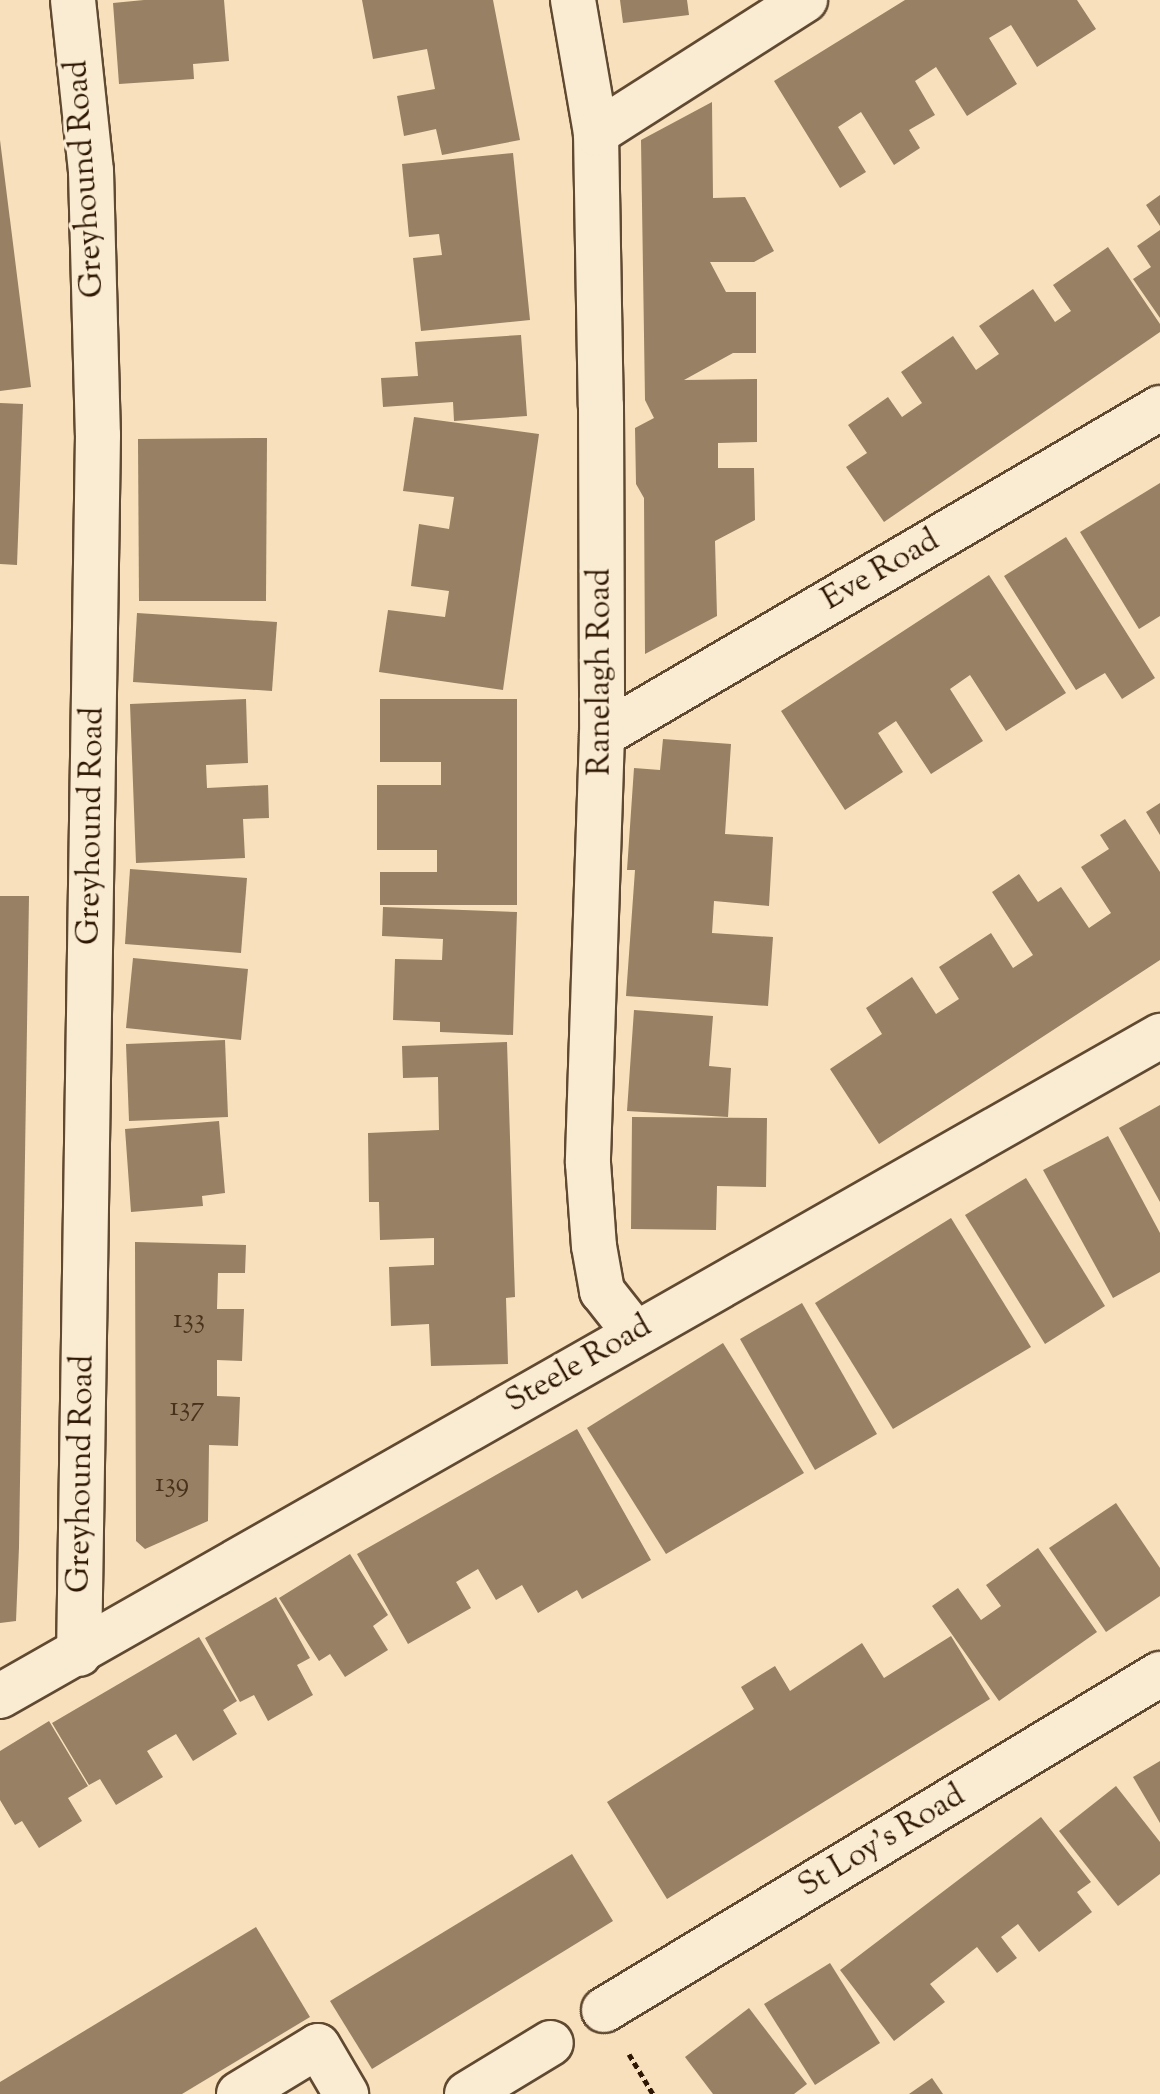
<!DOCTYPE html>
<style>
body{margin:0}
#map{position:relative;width:1160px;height:2094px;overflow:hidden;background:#f7e0bb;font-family:"Sorts Mill Goudy",serif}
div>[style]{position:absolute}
.building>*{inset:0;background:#978063}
.path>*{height:5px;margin-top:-2.5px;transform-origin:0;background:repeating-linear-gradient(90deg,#2e1703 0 6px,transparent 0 10px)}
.roads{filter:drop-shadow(2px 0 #604931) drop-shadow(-2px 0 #604931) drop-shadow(0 2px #604931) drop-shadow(0 -2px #604931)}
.minor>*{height:44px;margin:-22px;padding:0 22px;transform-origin:22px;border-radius:22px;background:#faebd3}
span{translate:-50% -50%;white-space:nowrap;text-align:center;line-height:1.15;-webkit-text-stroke:7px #faebd3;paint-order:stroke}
.number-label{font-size:28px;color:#48311b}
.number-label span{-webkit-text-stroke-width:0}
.street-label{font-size:32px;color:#2e1703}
</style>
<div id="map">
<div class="building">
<i style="clip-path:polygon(144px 0,224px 0,229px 61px,193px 64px,194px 79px,119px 84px,113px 3px)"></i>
<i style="clip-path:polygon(362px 0,493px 0,520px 140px,442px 155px,436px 129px,404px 136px,397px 96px,435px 89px,427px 49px,373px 59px)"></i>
<i style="clip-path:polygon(620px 0,687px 0,689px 15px,623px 23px)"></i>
<i style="clip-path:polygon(905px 0,1077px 0,1096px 29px,1037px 67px,1011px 25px,989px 38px,1017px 84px,967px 116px,936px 67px,915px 81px,935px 115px,909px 130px,920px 148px,894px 165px,861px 112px,838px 127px,866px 172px,840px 188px,774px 81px)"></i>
<i style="clip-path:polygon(712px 102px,713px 198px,745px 197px,774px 251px,754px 262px,710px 262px,726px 292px,756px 292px,756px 353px,733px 353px,684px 380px,757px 379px,757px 442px,718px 443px,718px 468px,754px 468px,755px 520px,715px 541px,717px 616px,645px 654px,644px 498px,636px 484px,635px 428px,654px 418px,645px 400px,641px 140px)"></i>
<i style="clip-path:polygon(0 140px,31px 387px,0 391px)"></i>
<i style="clip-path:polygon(513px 153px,530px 320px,421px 331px,413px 258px,442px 255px,439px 234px,409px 237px,402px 164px)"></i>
<i style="clip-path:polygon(1160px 195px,1160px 226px,1146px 205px)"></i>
<i style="clip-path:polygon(1160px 230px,1160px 318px,1133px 279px,1151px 267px,1137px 246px)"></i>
<i style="clip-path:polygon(1108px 247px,1160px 324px,1160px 332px,884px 522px,846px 467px,867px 453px,848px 425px,888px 397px,902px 417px,922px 403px,901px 372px,953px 336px,976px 370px,999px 354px,979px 326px,1033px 289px,1055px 322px,1071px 311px,1053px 285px)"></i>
<i style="clip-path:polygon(521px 335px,527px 416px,454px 421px,453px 402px,383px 407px,381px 378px,418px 376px,415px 342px)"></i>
<i style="clip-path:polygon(0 403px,23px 404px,17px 565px,0 564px)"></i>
<i style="clip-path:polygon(414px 417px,539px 434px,503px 690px,379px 672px,388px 610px,445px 617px,449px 591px,411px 586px,419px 524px,449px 529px,454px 497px,403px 491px)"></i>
<i style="clip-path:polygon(267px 438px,266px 601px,139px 601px,138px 439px)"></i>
<i style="clip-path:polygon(1160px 483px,1160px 616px,1139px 629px,1080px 532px)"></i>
<i style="clip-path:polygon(1066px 537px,1155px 678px,1122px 699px,1105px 673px,1076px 690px,1004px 576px)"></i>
<i style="clip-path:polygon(989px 575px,1066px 693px,1006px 731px,970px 675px,950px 689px,983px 741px,931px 774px,896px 721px,878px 733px,903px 772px,845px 810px,781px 711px)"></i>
<i style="clip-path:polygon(137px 613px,277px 622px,272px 691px,133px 682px)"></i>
<i style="clip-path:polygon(246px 699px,248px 763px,206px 765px,207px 788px,268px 785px,269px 818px,243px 819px,245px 858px,136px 863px,130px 704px)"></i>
<i style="clip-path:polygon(380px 699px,517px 699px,517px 905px,380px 905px,380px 872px,437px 872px,437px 850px,377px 850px,377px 785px,441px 785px,441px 762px,380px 762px)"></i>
<i style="clip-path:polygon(663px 739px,731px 744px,725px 834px,773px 837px,769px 906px,714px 901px,712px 933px,773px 937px,768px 1006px,626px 996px,635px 870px,627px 870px,634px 768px,660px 770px)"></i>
<i style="clip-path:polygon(1160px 803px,1160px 835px,1146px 812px)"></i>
<i style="clip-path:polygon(1125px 819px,1160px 872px,1160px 960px,879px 1144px,830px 1069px,882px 1034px,866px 1008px,912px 977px,936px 1014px,959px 999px,939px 967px,991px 933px,1013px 968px,1033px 955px,992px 892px,1019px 874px,1038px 902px,1061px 887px,1089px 928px,1111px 913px,1081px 867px,1109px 849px,1100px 835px)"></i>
<i style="clip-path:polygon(130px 869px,247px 878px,241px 953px,125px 944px)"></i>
<i style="clip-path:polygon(0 896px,29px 896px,19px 1547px,16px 1621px,0 1623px)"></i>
<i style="clip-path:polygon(383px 907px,517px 912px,513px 1035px,440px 1032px,440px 1022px,393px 1020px,395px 959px,442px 960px,443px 939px,382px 936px)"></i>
<i style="clip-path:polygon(133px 958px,248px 969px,241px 1040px,126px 1028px)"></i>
<i style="clip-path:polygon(634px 1010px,713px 1016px,709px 1066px,731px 1068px,728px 1117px,627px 1111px)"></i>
<i style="clip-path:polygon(225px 1040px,228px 1117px,129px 1121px,126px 1044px)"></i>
<i style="clip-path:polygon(507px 1042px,515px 1297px,506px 1298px,508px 1364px,431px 1366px,429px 1324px,391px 1326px,389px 1267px,434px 1265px,434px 1238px,380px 1240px,379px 1202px,369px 1202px,368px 1133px,439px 1130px,438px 1077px,403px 1078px,402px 1046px)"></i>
<i style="clip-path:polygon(1160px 1105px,1160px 1202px,1119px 1128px)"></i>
<i style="clip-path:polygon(632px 1117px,767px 1118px,766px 1187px,717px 1186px,716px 1230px,631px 1229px)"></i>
<i style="clip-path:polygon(219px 1121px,225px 1193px,202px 1196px,203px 1206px,131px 1212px,125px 1129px)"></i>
<i style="clip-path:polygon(1108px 1136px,1160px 1233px,1160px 1272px,1113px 1298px,1043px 1170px)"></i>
<i style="clip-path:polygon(1026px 1178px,1105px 1306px,1045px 1344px,965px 1215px)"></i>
<i style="clip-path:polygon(951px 1218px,1031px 1347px,893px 1429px,815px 1303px)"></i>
<i style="clip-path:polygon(135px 1242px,246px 1245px,245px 1273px,218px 1273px,217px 1309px,244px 1309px,242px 1361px,217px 1360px,217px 1396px,240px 1397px,238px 1446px,209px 1445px,208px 1521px,145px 1549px,136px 1541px)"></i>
<i style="clip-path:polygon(802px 1303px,877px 1434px,815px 1470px,740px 1339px)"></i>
<i style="clip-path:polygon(723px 1343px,804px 1473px,666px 1554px,587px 1428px)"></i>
<i style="clip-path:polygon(577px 1429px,651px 1560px,582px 1599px,577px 1590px,538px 1613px,522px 1585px,496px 1600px,478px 1569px,456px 1582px,471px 1608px,408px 1644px,357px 1554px)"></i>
<i style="clip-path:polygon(1116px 1503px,1160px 1568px,1160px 1596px,1106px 1632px,1049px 1548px)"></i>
<i style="clip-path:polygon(1038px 1548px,1097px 1632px,999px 1701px,932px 1606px,958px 1588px,981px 1620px,1001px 1606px,986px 1585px)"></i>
<i style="clip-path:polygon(350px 1554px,388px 1615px,373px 1626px,388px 1650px,345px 1677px,330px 1654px,319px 1661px,279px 1598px)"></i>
<i style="clip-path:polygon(276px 1597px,310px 1658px,297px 1665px,313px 1695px,268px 1721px,254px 1695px,240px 1702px,205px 1638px)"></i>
<i style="clip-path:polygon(951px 1636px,990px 1699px,667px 1899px,607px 1802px,754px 1709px,741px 1687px,775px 1666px,790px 1691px,862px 1643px,884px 1678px)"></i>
<i style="clip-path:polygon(199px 1637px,237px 1701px,223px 1710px,237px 1734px,193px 1761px,176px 1734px,147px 1751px,163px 1777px,116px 1805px,100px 1779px,89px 1785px,52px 1723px)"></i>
<i style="clip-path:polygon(49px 1721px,88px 1786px,68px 1798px,82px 1821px,39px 1848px,22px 1821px,15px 1825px,0 1800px,0 1751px)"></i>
<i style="clip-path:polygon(1160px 1761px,1160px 1823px,1133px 1777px)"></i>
<i style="clip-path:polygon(1116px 1786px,1160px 1842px,1160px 1874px,1118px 1906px,1059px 1831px)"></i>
<i style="clip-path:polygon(1041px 1817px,1091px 1882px,1077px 1892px,1092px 1912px,1039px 1952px,1018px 1924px,1001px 1937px,1017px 1958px,997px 1973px,977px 1947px,930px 1984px,945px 2002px,894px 2041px,840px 1970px)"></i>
<i style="clip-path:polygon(572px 1854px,613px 1921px,372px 2069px,330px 2001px)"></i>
<i style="clip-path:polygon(256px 1927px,310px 2017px,182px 2094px,0 2094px,0 2082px)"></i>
<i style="clip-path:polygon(830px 1963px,880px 2043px,815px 2085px,764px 2004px)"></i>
<i style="clip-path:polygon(749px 2008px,807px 2084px,794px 2094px,713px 2094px,685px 2057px)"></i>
<i style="clip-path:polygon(932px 2078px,943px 2094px,909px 2094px)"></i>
</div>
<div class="path">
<i style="left:629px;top:2054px;width:47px;rotate:59deg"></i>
</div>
<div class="roads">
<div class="minor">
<i style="left:73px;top:0;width:172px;rotate:84deg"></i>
<i style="left:91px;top:171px;width:264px;rotate:88.5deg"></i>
<i style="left:98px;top:435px;width:1219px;rotate:90.89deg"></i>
<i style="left:573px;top:0;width:135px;rotate:80.2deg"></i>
<i style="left:596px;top:133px;width:273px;rotate:89deg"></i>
<i style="left:601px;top:406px;width:329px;rotate:89.8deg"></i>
<i style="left:602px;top:735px;width:428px;rotate:91.9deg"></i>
<i style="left:588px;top:1163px;width:83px;rotate:85.9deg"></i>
<i style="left:594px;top:1246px;width:46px;rotate:79.9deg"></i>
<i style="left:602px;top:1291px;width:53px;rotate:51.8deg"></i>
<i style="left:596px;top:133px;width:248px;rotate:-32.5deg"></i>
<i style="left:602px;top:735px;width:647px;rotate:-30.37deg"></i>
<i style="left:0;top:1696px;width:1335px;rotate:-29.64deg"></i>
<i style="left:604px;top:2010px;width:650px;rotate:-31.15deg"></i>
<i style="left:239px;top:2094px;width:92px;rotate:-31.3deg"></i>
<i style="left:318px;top:2046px;width:56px;rotate:59.7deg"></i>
<i style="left:467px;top:2094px;width:98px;rotate:-31.3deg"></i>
</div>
</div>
<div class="number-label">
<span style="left:189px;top:1320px">133</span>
<span style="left:187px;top:1408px">137</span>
<span style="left:172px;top:1484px">139</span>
</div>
<div class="street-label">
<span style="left:86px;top:179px;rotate:-94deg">Greyhound Road</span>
<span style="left:881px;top:571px;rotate:-30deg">Eve Road</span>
<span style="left:601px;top:672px;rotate:-90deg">Ranelagh Road</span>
<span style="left:92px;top:826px;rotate:-89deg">Greyhound Road</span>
<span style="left:579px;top:1365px;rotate:-30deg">Steele Road</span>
<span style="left:82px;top:1474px;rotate:-89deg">Greyhound Road</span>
<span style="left:882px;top:1842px;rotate:-31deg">St Loy's Road</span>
</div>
</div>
